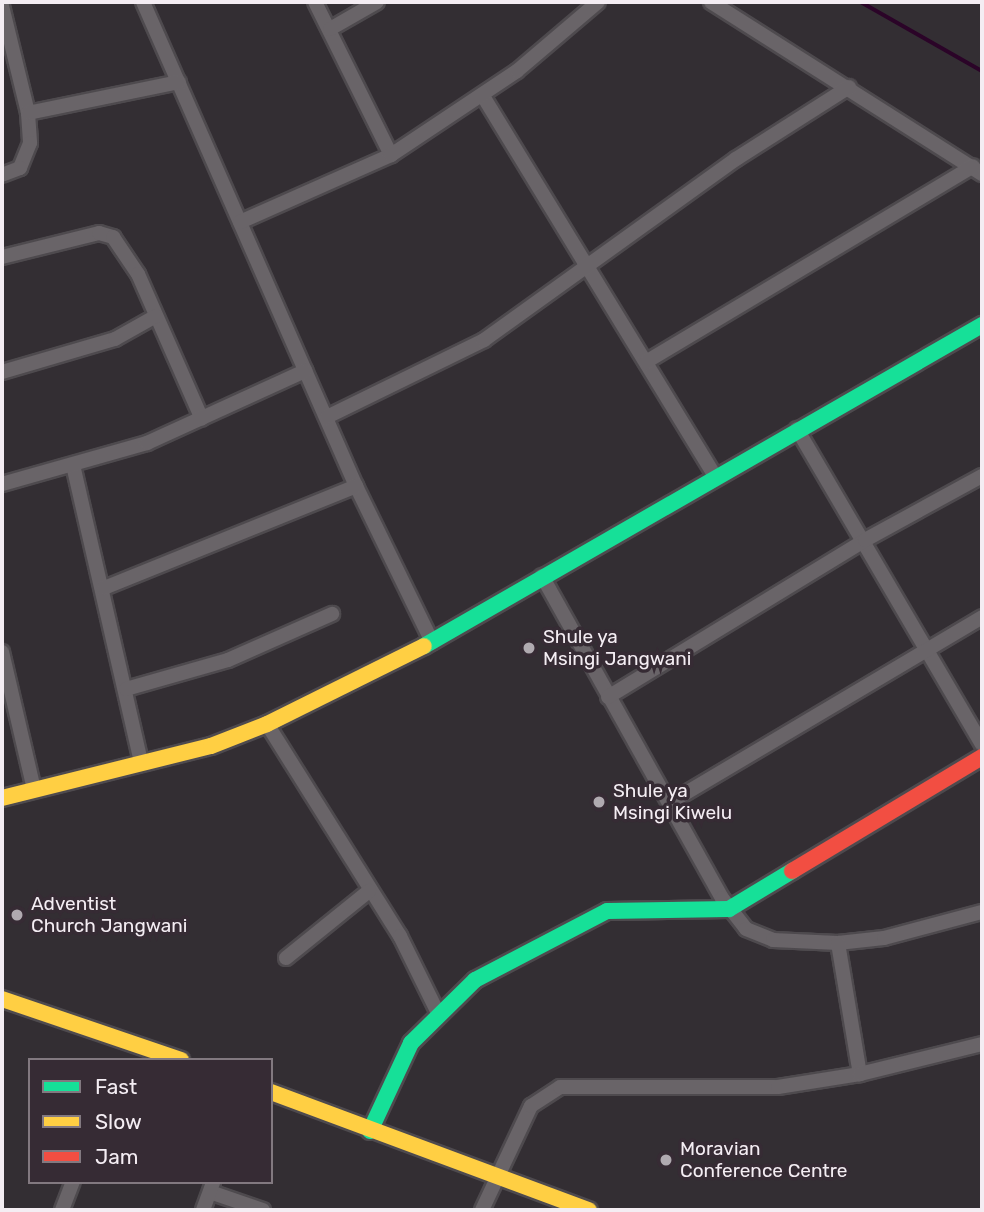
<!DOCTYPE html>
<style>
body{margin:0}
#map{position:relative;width:984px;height:1212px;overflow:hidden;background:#332e33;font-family:Rubik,sans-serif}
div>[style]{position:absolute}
.stream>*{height:3.5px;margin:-1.75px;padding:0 1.75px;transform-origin:1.75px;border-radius:1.75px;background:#2b0428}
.roads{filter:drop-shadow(2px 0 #4e4a4e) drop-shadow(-2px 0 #4e4a4e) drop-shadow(0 2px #4e4a4e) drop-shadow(0 -2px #4e4a4e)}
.street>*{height:14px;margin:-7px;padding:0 7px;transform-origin:7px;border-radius:7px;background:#696468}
.fast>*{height:16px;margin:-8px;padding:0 8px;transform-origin:8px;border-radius:8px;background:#16e098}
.slow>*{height:16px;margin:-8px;padding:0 8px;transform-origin:8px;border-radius:8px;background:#ffcf43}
.jam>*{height:16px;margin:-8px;padding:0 8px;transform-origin:8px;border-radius:8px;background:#f24e42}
.dots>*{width:19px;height:19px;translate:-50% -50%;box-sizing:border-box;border:4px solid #362b34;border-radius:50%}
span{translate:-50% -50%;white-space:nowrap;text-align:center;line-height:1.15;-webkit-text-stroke:7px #362b34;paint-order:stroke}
.poi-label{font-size:19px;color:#f4edf3}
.left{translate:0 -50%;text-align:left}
.frame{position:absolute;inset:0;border:4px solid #f4edf3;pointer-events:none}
.legend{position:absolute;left:28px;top:1058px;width:245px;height:126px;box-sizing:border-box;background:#362b34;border:2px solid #827980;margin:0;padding:9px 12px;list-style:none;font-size:21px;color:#f4edf3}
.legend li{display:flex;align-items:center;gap:14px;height:35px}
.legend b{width:35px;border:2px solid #827980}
</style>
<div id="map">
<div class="stream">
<i style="left:861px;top:2px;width:139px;rotate:29.7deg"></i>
</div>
<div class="roads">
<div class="street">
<i style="left:143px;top:2px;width:529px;rotate:66.25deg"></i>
<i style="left:356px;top:486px;width:174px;rotate:64deg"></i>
<i style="left:315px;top:2px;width:171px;rotate:63.6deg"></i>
<i style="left:711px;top:2px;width:321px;rotate:32.4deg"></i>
<i style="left:2px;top:6px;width:110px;rotate:76.3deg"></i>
<i style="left:28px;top:113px;width:30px;rotate:86deg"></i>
<i style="left:30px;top:143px;width:27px;rotate:112deg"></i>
<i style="left:20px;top:168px;width:19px;rotate:159deg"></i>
<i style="left:330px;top:29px;width:54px;rotate:-29.9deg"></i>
<i style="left:483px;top:96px;width:447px;rotate:58.6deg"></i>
<i style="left:28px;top:113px;width:154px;rotate:-11.6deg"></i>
<i style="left:240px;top:222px;width:165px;rotate:-23.9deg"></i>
<i style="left:391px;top:155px;width:151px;rotate:-33.7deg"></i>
<i style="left:517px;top:71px;width:106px;rotate:-40.4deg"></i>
<i style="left:2px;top:257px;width:100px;rotate:-13.9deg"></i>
<i style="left:99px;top:233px;width:15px;rotate:16deg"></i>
<i style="left:113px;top:237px;width:45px;rotate:56deg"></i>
<i style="left:138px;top:274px;width:158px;rotate:66.2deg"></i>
<i style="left:646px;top:362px;width:381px;rotate:-30.9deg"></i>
<i style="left:2px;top:372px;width:118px;rotate:-16.3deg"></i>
<i style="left:115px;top:339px;width:47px;rotate:-29.3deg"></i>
<i style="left:327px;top:417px;width:175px;rotate:-26.1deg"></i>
<i style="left:484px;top:340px;width:310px;rotate:-35.7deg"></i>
<i style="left:736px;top:159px;width:134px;rotate:-32.5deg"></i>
<i style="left:797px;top:429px;width:365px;rotate:59.6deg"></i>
<i style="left:73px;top:465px;width:306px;rotate:77.1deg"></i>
<i style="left:2px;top:484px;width:151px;rotate:-15.8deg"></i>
<i style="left:147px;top:443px;width:174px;rotate:-24.5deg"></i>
<i style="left:542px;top:576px;width:369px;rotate:60.8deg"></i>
<i style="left:722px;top:898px;width:39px;rotate:52deg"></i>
<i style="left:746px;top:929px;width:29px;rotate:22deg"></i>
<i style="left:773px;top:940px;width:65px;rotate:2.6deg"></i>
<i style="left:838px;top:943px;width:46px;rotate:-6.2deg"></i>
<i style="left:884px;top:938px;width:101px;rotate:-14.9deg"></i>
<i style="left:104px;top:588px;width:272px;rotate:-22deg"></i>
<i style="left:2px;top:652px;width:142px;rotate:76.9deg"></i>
<i style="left:126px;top:689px;width:106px;rotate:-15.9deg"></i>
<i style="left:228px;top:660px;width:114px;rotate:-23.9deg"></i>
<i style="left:608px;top:697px;width:301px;rotate:-31.4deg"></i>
<i style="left:865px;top:540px;width:133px;rotate:-28.7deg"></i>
<i style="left:267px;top:724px;width:250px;rotate:57.9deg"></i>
<i style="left:400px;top:936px;width:86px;rotate:63.7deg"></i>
<i style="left:669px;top:803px;width:364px;rotate:-30.7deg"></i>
<i style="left:838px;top:943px;width:133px;rotate:80.5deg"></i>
<i style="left:286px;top:958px;width:107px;rotate:-38.9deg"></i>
<i style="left:210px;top:1192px;width:56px;rotate:18.8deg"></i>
<i style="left:62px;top:1210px;width:30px;rotate:-69deg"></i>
<i style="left:203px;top:1210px;width:30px;rotate:-70deg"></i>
<i style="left:482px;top:1210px;width:115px;rotate:-64.8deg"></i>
<i style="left:531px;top:1106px;width:35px;rotate:-33deg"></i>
<i style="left:560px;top:1087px;width:218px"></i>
<i style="left:778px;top:1087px;width:83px;rotate:-9deg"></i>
<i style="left:860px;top:1074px;width:126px;rotate:-13.8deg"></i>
</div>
<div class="fast">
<i style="left:424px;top:646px;width:644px;rotate:-29.91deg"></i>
<i style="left:370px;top:1131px;width:97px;rotate:-65deg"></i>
<i style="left:411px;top:1043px;width:90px;rotate:-44.5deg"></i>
<i style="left:475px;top:980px;width:149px;rotate:-27.6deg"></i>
<i style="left:607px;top:911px;width:122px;rotate:-0.9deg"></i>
<i style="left:729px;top:909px;width:74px;rotate:-31.1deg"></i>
</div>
<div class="slow">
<i style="left:2px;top:798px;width:215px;rotate:-14deg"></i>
<i style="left:211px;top:746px;width:60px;rotate:-21.4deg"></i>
<i style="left:267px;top:724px;width:175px;rotate:-26.4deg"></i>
<i style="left:2px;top:999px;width:189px;rotate:18.8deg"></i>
<i style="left:271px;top:1092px;width:339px;rotate:20.4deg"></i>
</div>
<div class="jam">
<i style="left:792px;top:871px;width:222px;rotate:-31deg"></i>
</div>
</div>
<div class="dots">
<i style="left:529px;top:648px;background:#b0aab0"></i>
<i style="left:599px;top:802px;background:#b0aab0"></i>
<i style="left:17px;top:915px;background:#b0aab0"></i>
<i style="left:666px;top:1160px;background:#b0aab0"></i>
</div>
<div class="poi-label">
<span class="left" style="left:543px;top:648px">Shule ya<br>Msingi Jangwani</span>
<span class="left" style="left:613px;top:802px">Shule ya<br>Msingi Kiwelu</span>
<span class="left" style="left:31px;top:915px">Adventist<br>Church Jangwani</span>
<span class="left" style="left:680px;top:1160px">Moravian<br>Conference Centre</span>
</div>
<div class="frame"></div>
<ul class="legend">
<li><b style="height:9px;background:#16e098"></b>Fast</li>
<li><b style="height:9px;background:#ffcf43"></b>Slow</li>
<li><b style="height:9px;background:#f24e42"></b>Jam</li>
</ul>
</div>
